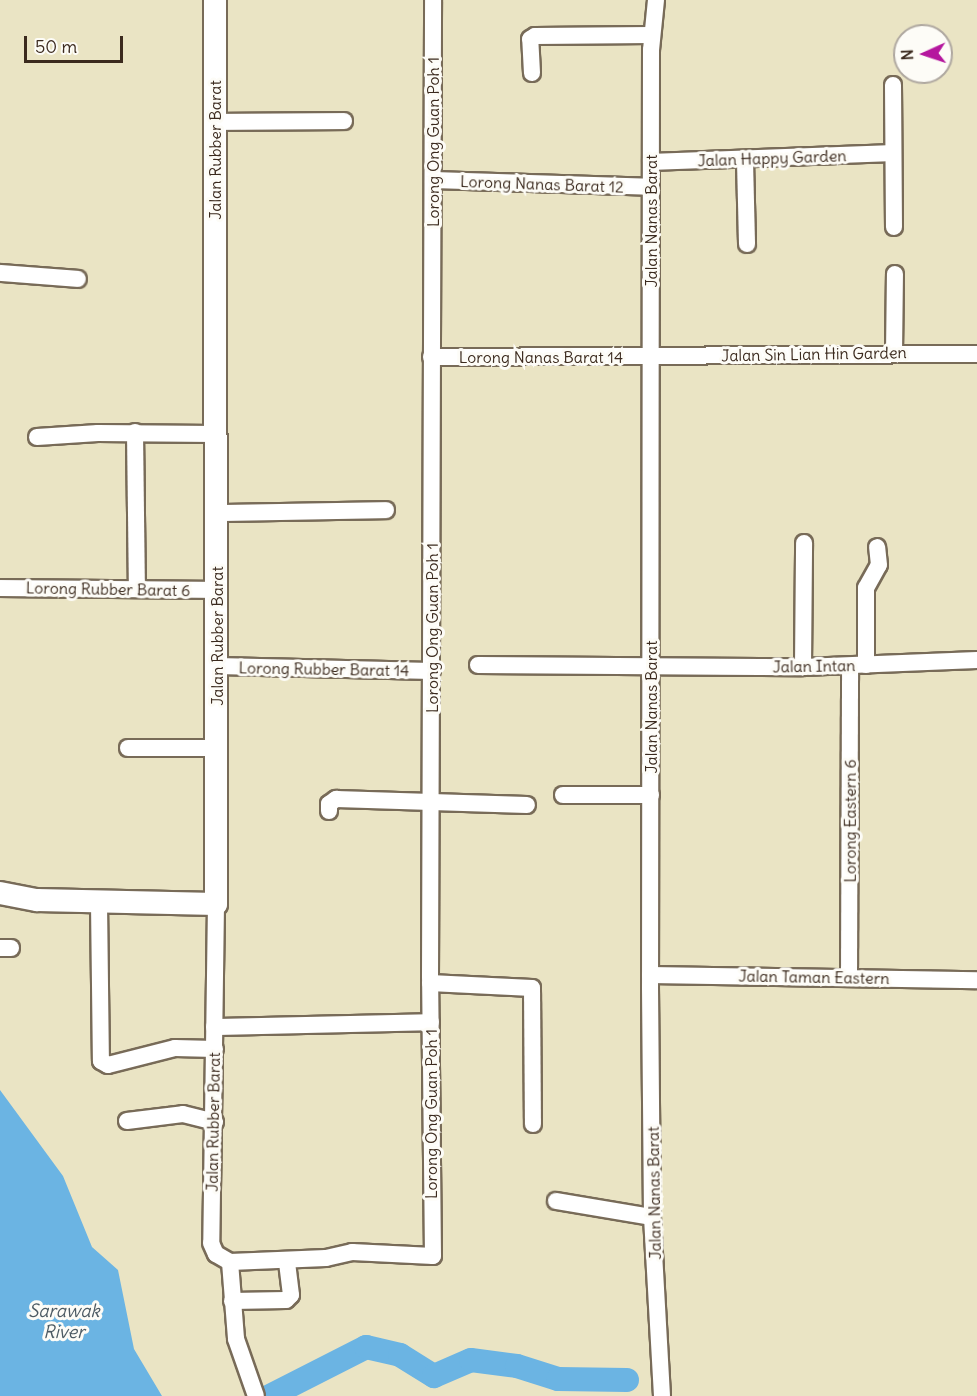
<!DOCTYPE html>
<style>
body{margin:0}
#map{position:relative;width:977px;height:1396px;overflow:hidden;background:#eae4c4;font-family:Delius,sans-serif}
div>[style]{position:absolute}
.water>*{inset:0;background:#6bb4e3}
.river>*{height:24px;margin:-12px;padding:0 12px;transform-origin:12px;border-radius:12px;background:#6bb4e3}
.roads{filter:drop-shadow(2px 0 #786b58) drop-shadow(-2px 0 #786b58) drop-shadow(0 2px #786b58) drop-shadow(0 -2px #786b58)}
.street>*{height:16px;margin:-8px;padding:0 8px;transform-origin:8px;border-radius:8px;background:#fff}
.secondary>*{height:22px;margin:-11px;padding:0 11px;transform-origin:11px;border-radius:11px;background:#fff}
span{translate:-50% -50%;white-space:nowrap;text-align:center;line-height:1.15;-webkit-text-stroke:6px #fdfcf7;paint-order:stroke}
.street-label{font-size:16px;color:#3b2a1e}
.water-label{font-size:18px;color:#4c5a63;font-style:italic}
.north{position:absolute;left:893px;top:24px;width:60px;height:60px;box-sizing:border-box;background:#fdfcf7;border:2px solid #afa8a0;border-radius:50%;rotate:267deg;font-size:16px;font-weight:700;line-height:24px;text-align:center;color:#3b2a1e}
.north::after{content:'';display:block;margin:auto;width:21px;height:27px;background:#b5179e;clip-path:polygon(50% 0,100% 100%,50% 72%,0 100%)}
.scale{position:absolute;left:24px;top:36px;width:99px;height:27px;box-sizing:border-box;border:3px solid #3b2a1e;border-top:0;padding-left:8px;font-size:18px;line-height:21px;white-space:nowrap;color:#3b2a1e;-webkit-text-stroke:4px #fdfcf7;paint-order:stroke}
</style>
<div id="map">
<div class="water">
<i style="clip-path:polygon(0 1090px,63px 1176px,92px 1247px,118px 1270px,134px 1349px,162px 1396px,0 1396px)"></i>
</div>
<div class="river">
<i style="left:270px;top:1396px;width:108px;rotate:-27deg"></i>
<i style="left:366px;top:1347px;width:35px;rotate:13deg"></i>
<i style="left:400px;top:1355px;width:40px;rotate:32deg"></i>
<i style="left:434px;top:1376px;width:40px;rotate:-23.4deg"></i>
<i style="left:471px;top:1360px;width:46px;rotate:7.4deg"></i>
<i style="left:517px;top:1366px;width:43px;rotate:17.6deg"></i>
<i style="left:558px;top:1379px;width:69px;rotate:0.8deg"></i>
</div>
<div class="roads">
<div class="street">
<i style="left:656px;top:0;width:50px;rotate:95.7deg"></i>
<i style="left:651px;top:50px;width:937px;rotate:90.06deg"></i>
<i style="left:650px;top:987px;width:230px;rotate:89.5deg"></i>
<i style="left:652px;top:1217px;width:179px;rotate:86.8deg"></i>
<i style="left:532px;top:73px;width:34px;rotate:-93deg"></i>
<i style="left:530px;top:39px;width:6px;rotate:-31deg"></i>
<i style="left:535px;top:36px;width:116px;rotate:-0.5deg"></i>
<i style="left:893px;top:85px;width:142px;rotate:89.6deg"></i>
<i style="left:215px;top:122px;width:129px;rotate:-0.4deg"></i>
<i style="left:745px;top:161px;width:83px;rotate:88.6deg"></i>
<i style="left:651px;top:162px;width:242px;rotate:-2.1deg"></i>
<i style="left:433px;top:180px;width:217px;rotate:1.8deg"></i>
<i style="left:0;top:273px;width:78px;rotate:4.4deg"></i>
<i style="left:894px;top:353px;width:79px;rotate:-89.3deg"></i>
<i style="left:431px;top:357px;width:546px;rotate:-0.31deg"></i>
<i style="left:135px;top:432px;width:157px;rotate:89.3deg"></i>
<i style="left:37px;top:437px;width:61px;rotate:-3.8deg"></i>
<i style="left:98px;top:433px;width:117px;rotate:0.5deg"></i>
<i style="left:217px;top:513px;width:169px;rotate:-1deg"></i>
<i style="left:0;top:588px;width:217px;rotate:0.5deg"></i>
<i style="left:478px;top:665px;width:325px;rotate:0.4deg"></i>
<i style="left:803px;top:667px;width:174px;rotate:-2.3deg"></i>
<i style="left:866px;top:665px;width:77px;rotate:-90deg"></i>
<i style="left:866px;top:588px;width:26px;rotate:-61deg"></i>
<i style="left:879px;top:565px;width:18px;rotate:-96deg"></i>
<i style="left:217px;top:666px;width:215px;rotate:1.3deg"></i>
<i style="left:803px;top:667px;width:124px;rotate:-89.5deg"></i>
<i style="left:128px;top:748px;width:88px"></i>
<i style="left:563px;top:795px;width:88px"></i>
<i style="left:329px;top:811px;width:7px;rotate:-90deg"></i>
<i style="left:329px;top:804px;width:9px;rotate:-36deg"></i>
<i style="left:336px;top:799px;width:191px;rotate:1.8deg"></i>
<i style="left:99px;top:903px;width:158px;rotate:89.3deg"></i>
<i style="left:101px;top:1061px;width:8px;rotate:30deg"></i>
<i style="left:108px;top:1065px;width:69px;rotate:-14.2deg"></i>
<i style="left:175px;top:1048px;width:40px;rotate:1.4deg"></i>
<i style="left:216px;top:904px;width:339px;rotate:90.8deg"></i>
<i style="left:211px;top:1243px;width:12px;rotate:66deg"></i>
<i style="left:216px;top:1254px;width:16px;rotate:30deg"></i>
<i style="left:0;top:948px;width:11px"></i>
<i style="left:650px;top:975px;width:327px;rotate:0.9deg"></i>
<i style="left:849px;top:976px;width:310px;rotate:-89.8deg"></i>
<i style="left:430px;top:983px;width:102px;rotate:2.8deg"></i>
<i style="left:532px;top:988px;width:136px;rotate:89.6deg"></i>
<i style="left:214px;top:1027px;width:217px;rotate:-1.3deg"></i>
<i style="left:127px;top:1121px;width:56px;rotate:-7.1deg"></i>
<i style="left:183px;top:1114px;width:33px;rotate:14deg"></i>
<i style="left:556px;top:1201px;width:97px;rotate:9.5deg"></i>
<i style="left:230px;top:1262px;width:96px;rotate:-2.4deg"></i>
<i style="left:326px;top:1258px;width:27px;rotate:-13deg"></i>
<i style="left:352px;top:1252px;width:81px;rotate:2.8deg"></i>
<i style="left:433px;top:1256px;width:279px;rotate:-90.6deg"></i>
<i style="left:430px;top:977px;width:977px;rotate:-89.82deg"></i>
<i style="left:230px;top:1262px;width:77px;rotate:85.5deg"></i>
<i style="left:236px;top:1339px;width:60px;rotate:70.7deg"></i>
<i style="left:232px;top:1301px;width:54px;rotate:-1.1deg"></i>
<i style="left:286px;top:1300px;width:7px;rotate:-45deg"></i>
<i style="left:291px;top:1295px;width:35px;rotate:-97deg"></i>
</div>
<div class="secondary">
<i style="left:0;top:893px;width:38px;rotate:11deg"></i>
<i style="left:37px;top:900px;width:179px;rotate:1.3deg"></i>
<i style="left:216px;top:904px;width:904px;rotate:-90.06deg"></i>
</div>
</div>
<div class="street-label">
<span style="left:433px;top:142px;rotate:-90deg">Lorong Ong Guan Poh 1</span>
<span style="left:215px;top:150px;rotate:-90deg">Jalan Rubber Barat</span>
<span style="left:772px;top:158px;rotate:-2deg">Jalan Happy Garden</span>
<span style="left:542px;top:184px;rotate:2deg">Lorong Nanas Barat 12</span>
<span style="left:651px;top:221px;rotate:-90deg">Jalan Nanas Barat</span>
<span style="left:814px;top:354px;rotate:-1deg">Jalan Sin Lian Hin Garden</span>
<span style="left:541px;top:357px">Lorong Nanas Barat 14</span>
<span style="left:108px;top:589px;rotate:1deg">Lorong Rubber Barat 6</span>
<span style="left:432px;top:628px;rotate:-90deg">Lorong Ong Guan Poh 1</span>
<span style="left:217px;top:636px;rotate:-90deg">Jalan Rubber Barat</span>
<span style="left:814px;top:666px;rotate:-1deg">Jalan Intan</span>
<span style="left:324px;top:669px;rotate:1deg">Lorong Rubber Barat 14</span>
<span style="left:651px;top:707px;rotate:-90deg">Jalan Nanas Barat</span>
<span style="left:850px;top:821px;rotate:-90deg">Lorong Eastern 6</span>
<span style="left:814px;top:977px;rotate:1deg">Jalan Taman Eastern</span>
<span style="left:431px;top:1114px;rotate:-90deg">Lorong Ong Guan Poh 1</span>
<span style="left:213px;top:1122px;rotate:-89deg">Jalan Rubber Barat</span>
<span style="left:654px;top:1193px;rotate:-91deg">Jalan Nanas Barat</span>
</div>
<div class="water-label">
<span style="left:64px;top:1322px">Sarawak<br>River</span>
</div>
<div class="north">N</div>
<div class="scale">50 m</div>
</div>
